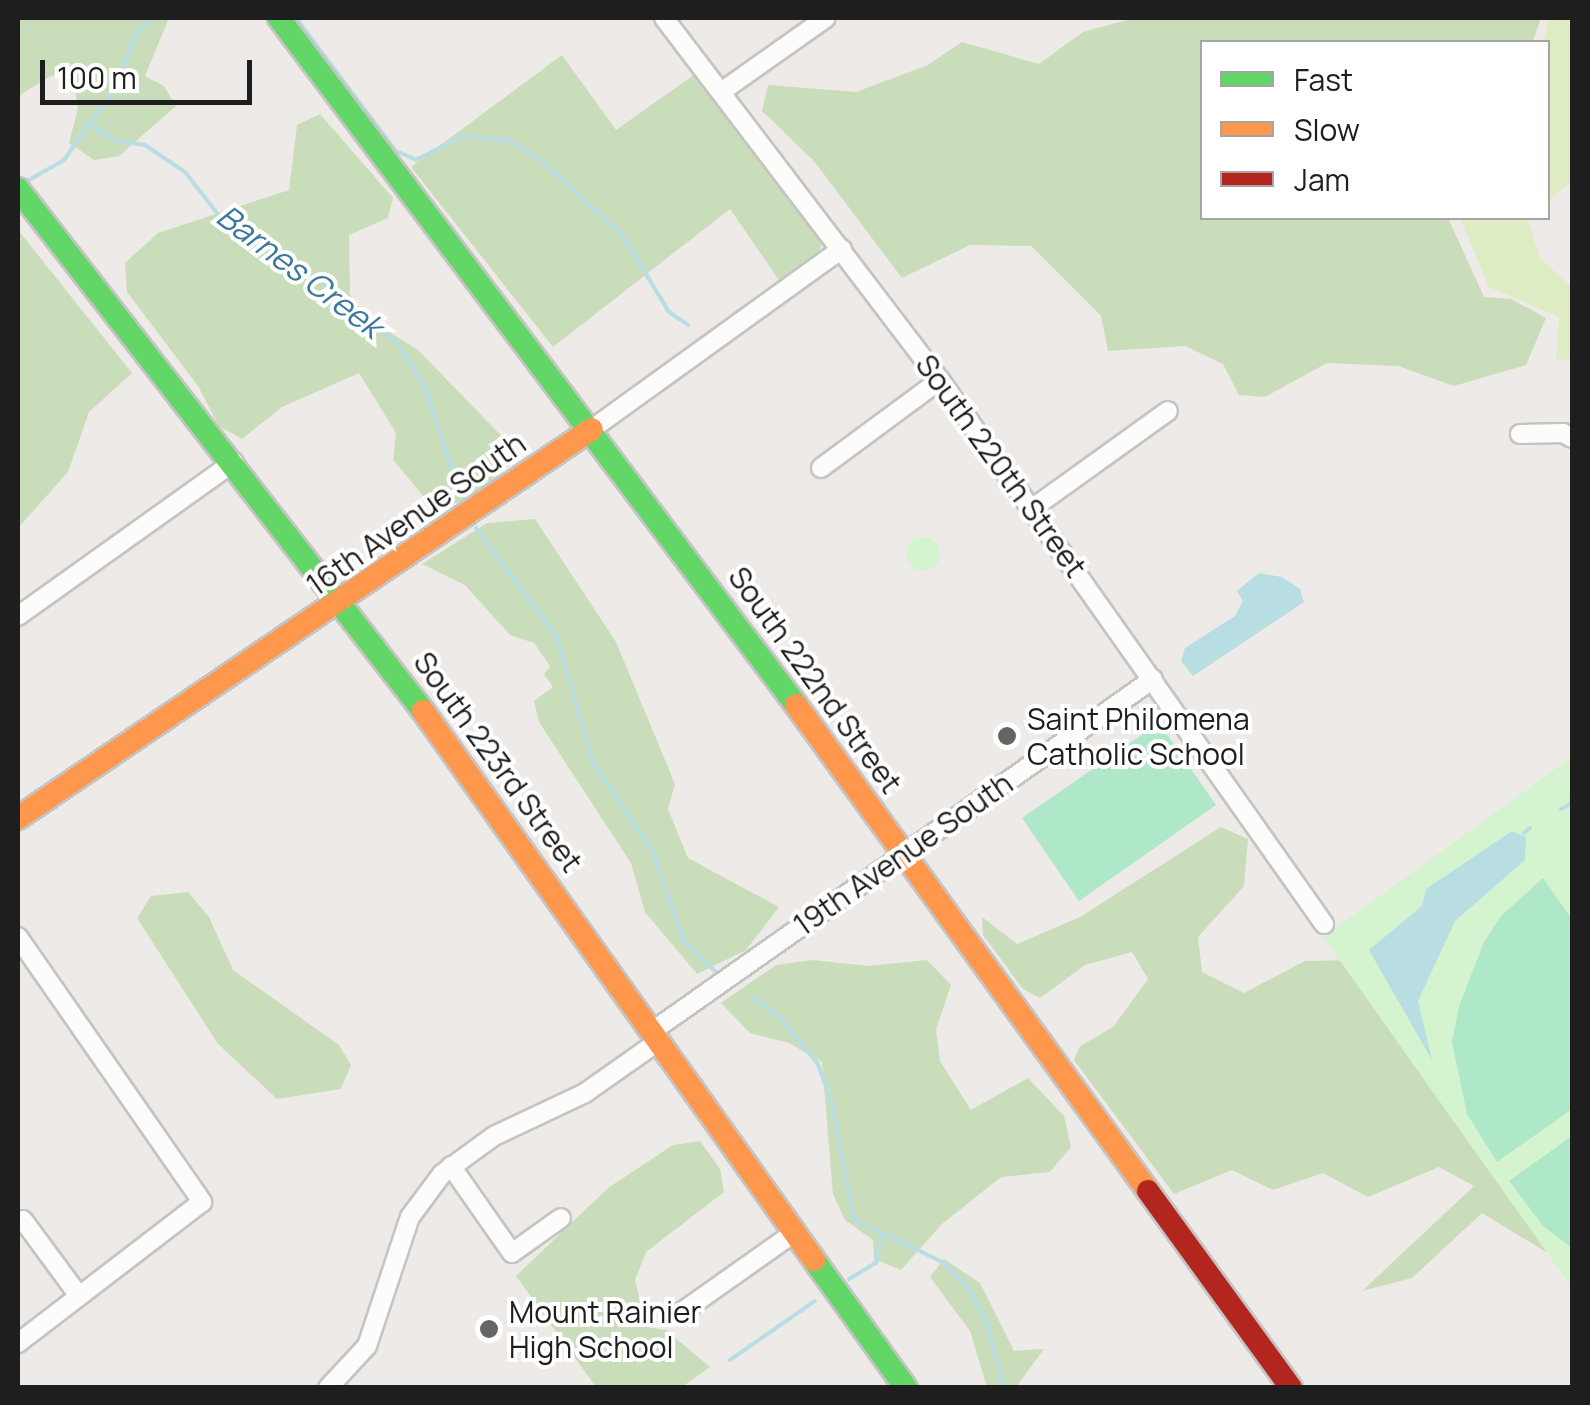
<!DOCTYPE html>
<style>
body{margin:0}
#map{position:relative;width:1590px;height:1405px;overflow:hidden;background:#edeae7;font-family:Manrope,sans-serif}
div>[style]{position:absolute}
.grass>*{inset:0;background:#deecc3}
.forest>*{inset:0;background:#caddba}
.park>*{inset:0;background:#d4f4d0}
.round{border-radius:50%}
.pitch>*{inset:0;background:#afe7c9}
.water>*{inset:0;background:#b8dee3}
.stream>*{height:4px;margin:-2px;padding:0 2px;transform-origin:2px;border-radius:2px;background:#b8dee3}
.roads{filter:drop-shadow(2px 0 #c5c4c3) drop-shadow(-2px 0 #c5c4c3) drop-shadow(0 2px #c5c4c3) drop-shadow(0 -2px #c5c4c3)}
.street>*{height:18px;margin:-9px;padding:0 9px;transform-origin:9px;border-radius:9px;background:#fcfcfb}
.fast>*{height:22px;margin:-11px;padding:0 11px;transform-origin:11px;border-radius:11px;background:#63d668}
.slow>*{height:22px;margin:-11px;padding:0 11px;transform-origin:11px;border-radius:11px;background:#ff974d}
.jam>*{height:22px;margin:-11px;padding:0 11px;transform-origin:11px;border-radius:11px;background:#b3261e}
.dots>*{width:28px;height:28px;translate:-50% -50%;box-sizing:border-box;border:5px solid #fff;border-radius:50%}
span{translate:-50% -50%;white-space:nowrap;text-align:center;line-height:1.15;-webkit-text-stroke:8px #fff;paint-order:stroke}
.street-label{font-size:30px;color:#1e1e1e}
.poi-label{font-size:30px;color:#1e1e1e}
.left{translate:0 -50%;text-align:left}
.water-label{font-size:32px;color:#3c779c;font-style:italic}
.frame{position:absolute;inset:0;border:20px solid #1e1e1e;pointer-events:none}
.legend{position:absolute;left:1200px;top:40px;width:350px;height:180px;box-sizing:border-box;background:#fff;border:2px solid #a5a5a5;margin:0;padding:12px 18px;list-style:none;font-size:30px;color:#1e1e1e}
.legend li{display:flex;align-items:center;gap:20px;height:50px}
.legend b{width:50px;border:2px solid #a5a5a5}
.scale{position:absolute;left:40px;top:60px;width:212px;height:45px;box-sizing:border-box;border:5px solid #1e1e1e;border-top:0;padding-left:12px;font-size:30px;line-height:35px;white-space:nowrap;color:#1e1e1e;-webkit-text-stroke:8px #fff;paint-order:stroke}
</style>
<div id="map">
<div class="grass">
<i style="clip-path:polygon(1550px 18px,1572px 18px,1572px 181px,1548px 201px,1543px 42px)"></i>
<i style="clip-path:polygon(1460px 218px,1527px 218px,1540px 258px,1572px 288px,1572px 360px,1556px 359px,1559px 317px,1489px 287px)"></i>
</div>
<div class="forest">
<i style="clip-path:polygon(18px 18px,169px 18px,145px 76px,164px 86px,176px 106px,119px 156px,94px 160px,69px 143px,78px 108px,72px 72px,51px 76px,18px 96px)"></i>
<i style="clip-path:polygon(1134px 18px,1541px 18px,1533px 41px,1522px 42px,1202px 42px,1202px 218px,1448px 218px,1484px 297px,1511px 299px,1546px 318px,1526px 365px,1454px 386px,1398px 366px,1327px 363px,1265px 397px,1239px 395px,1223px 364px,1185px 346px,1108px 351px,1101px 316px,1031px 246px,970px 245px,902px 278px,814px 161px,762px 111px,768px 85px,856px 92px,928px 65px,962px 42px,1039px 64px,1083px 32px)"></i>
<i style="clip-path:polygon(562px 55px,616px 130px,695px 74px,809px 219px,823px 242px,817px 255px,781px 283px,730px 209px,553px 347px,411px 167px)"></i>
<i style="clip-path:polygon(320px 114px,393px 198px,388px 218px,349px 235px,350px 294px,364px 316px,418px 350px,521px 456px,471px 498px,435px 510px,393px 460px,396px 433px,359px 373px,282px 407px,242px 439px,219px 426px,198px 386px,127px 292px,125px 263px,158px 233px,289px 190px,297px 125px)"></i>
<i style="clip-path:polygon(18px 230px,132px 373px,89px 412px,68px 472px,18px 528px)"></i>
<i style="clip-path:polygon(535px 519px,616px 642px,675px 784px,668px 809px,688px 858px,779px 907px,746px 950px,697px 974px,645px 912px,631px 863px,539px 722px,534px 701px,553px 687px,544px 674px,550px 666px,534px 643px,510px 635px,465px 585px,422px 564px,487px 523px)"></i>
<i style="clip-path:polygon(1221px 827px,1248px 839px,1244px 886px,1198px 937px,1202px 972px,1244px 993px,1305px 961px,1359px 960px,1572px 1237px,1572px 1298px,1569px 1266px,1482px 1213px,1412px 1278px,1362px 1291px,1474px 1186px,1439px 1167px,1368px 1197px,1323px 1173px,1273px 1190px,1232px 1170px,1174px 1194px,1074px 1060px,1080px 1046px,1113px 1027px,1148px 979px,1132px 952px,1085px 965px,1040px 998px,1023px 989px,983px 935px,982px 917px,1017px 944px,1080px 917px)"></i>
<i style="clip-path:polygon(188px 892px,209px 917px,233px 970px,339px 1045px,351px 1065px,341px 1089px,277px 1099px,218px 1044px,137px 918px,151px 896px)"></i>
<i style="clip-path:polygon(813px 960px,868px 966px,927px 960px,951px 985px,936px 1029px,940px 1061px,971px 1110px,1028px 1078px,1064px 1116px,1071px 1147px,1050px 1172px,1001px 1177px,942px 1224px,901px 1270px,874px 1259px,873px 1240px,845px 1220px,833px 1194px,822px 1062px,789px 1043px,750px 1033px,721px 1003px,776px 965px)"></i>
<i style="clip-path:polygon(700px 1141px,720px 1169px,724px 1192px,646px 1252px,635px 1280px,646px 1327px,666px 1330px,710px 1367px,682px 1387px,596px 1387px,516px 1276px,608px 1188px,673px 1145px)"></i>
<i style="clip-path:polygon(944px 1259px,980px 1283px,1014px 1351px,1044px 1349px,1016px 1387px,987px 1387px,970px 1331px,930px 1277px)"></i>
</div>
<div class="park">
<i class="round" style="left:906px;top:537px;width:34px;height:34px"></i>
<i style="clip-path:polygon(1572px 757px,1572px 1288px,1323px 937px)"></i>
</div>
<div class="pitch">
<i style="clip-path:polygon(1159px 723px,1216px 805px,1079px 901px,1022px 818px)"></i>
<i style="clip-path:polygon(1543px 878px,1572px 919px,1572px 1109px,1497px 1162px,1467px 1114px,1452px 1042px,1459px 1006px,1484px 942px,1501px 916px)"></i>
<i style="clip-path:polygon(1572px 1136px,1572px 1248px,1543px 1226px,1509px 1181px)"></i>
</div>
<div class="water">
<i style="clip-path:polygon(1259px 573px,1282px 577px,1300px 589px,1304px 602px,1193px 676px,1181px 661px,1185px 648px,1235px 616px,1243px 601px,1237px 591px)"></i>
<i style="clip-path:polygon(1512px 831px,1526px 837px,1525px 860px,1455px 921px,1418px 1001px,1432px 1060px,1369px 950px,1422px 906px,1426px 889px)"></i>
</div>
<div class="stream">
<i style="left:296px;top:18px;width:166px;rotate:53.1deg"></i>
<i style="left:396px;top:151px;width:22px;rotate:24deg"></i>
<i style="left:416px;top:160px;width:52px;rotate:-27.6deg"></i>
<i style="left:462px;top:136px;width:49px;rotate:5.8deg"></i>
<i style="left:511px;top:141px;width:38px;rotate:33deg"></i>
<i style="left:543px;top:162px;width:109px;rotate:42.8deg"></i>
<i style="left:623px;top:236px;width:89px;rotate:58.8deg"></i>
<i style="left:669px;top:312px;width:23px;rotate:34deg"></i>
<i style="left:89px;top:124px;width:41px;rotate:-52.9deg"></i>
<i style="left:114px;top:91px;width:59px;rotate:-69.1deg"></i>
<i style="left:135px;top:36px;width:24px;rotate:-48deg"></i>
<i style="left:29px;top:180px;width:40px;rotate:-29.7deg"></i>
<i style="left:64px;top:160px;width:44px;rotate:-55.2deg"></i>
<i style="left:89px;top:124px;width:32px;rotate:32deg"></i>
<i style="left:116px;top:141px;width:29px;rotate:8deg"></i>
<i style="left:145px;top:145px;width:48px;rotate:34deg"></i>
<i style="left:185px;top:172px;width:65px;rotate:51.9deg"></i>
<i style="left:225px;top:223px;width:133px;rotate:31.2deg"></i>
<i style="left:339px;top:292px;width:81px;rotate:41.5deg"></i>
<i style="left:400px;top:346px;width:51px;rotate:59.4deg"></i>
<i style="left:426px;top:390px;width:110px;rotate:72.1deg"></i>
<i style="left:476px;top:528px;width:136px;rotate:53.4deg"></i>
<i style="left:557px;top:637px;width:131px;rotate:74.1deg"></i>
<i style="left:593px;top:763px;width:105px;rotate:55.9deg"></i>
<i style="left:652px;top:850px;width:97px;rotate:70.8deg"></i>
<i style="left:684px;top:942px;width:44px;rotate:43.2deg"></i>
<i style="left:1561px;top:809px;width:11px;rotate:-27deg"></i>
<i style="left:1571px;top:804px;width:13px;rotate:-86deg"></i>
<i style="left:1524px;top:833px;width:8px;rotate:-40deg"></i>
<i style="left:751px;top:996px;width:36px;rotate:36deg"></i>
<i style="left:780px;top:1017px;width:60px;rotate:51deg"></i>
<i style="left:818px;top:1064px;width:46px;rotate:70.8deg"></i>
<i style="left:833px;top:1107px;width:114px;rotate:79.4deg"></i>
<i style="left:854px;top:1219px;width:98px;rotate:26deg"></i>
<i style="left:942px;top:1262px;width:36px;rotate:44deg"></i>
<i style="left:968px;top:1287px;width:41px;rotate:62.2deg"></i>
<i style="left:987px;top:1323px;width:67px;rotate:75.3deg"></i>
<i style="left:849px;top:1279px;width:31px;rotate:-31deg"></i>
<i style="left:876px;top:1263px;width:31px;rotate:-79deg"></i>
<i style="left:730px;top:1360px;width:103px;rotate:-34.8deg"></i>
</div>
<div class="roads">
<div class="street">
<i style="left:664px;top:18px;width:455px;rotate:52.7deg"></i>
<i style="left:940px;top:380px;width:666px;rotate:54.78deg"></i>
<i style="left:721px;top:92px;width:128px;rotate:-35.2deg"></i>
<i style="left:592px;top:429px;width:308px;rotate:-35.8deg"></i>
<i style="left:1520px;top:434px;width:43px;rotate:-1.3deg"></i>
<i style="left:1563px;top:433px;width:10px;rotate:29deg"></i>
<i style="left:821px;top:468px;width:148px;rotate:-36.5deg"></i>
<i style="left:1033px;top:508px;width:166px;rotate:-35.7deg"></i>
<i style="left:18px;top:616px;width:265px;rotate:-35.5deg"></i>
<i style="left:18px;top:937px;width:323px;rotate:55.2deg"></i>
<i style="left:202px;top:1202px;width:232px;rotate:142.5deg"></i>
<i style="left:654px;top:1030px;width:610px;rotate:-35.12deg"></i>
<i style="left:451px;top:1166px;width:106px;rotate:55deg"></i>
<i style="left:512px;top:1253px;width:60px;rotate:-35.5deg"></i>
<i style="left:23px;top:1220px;width:94px;rotate:53.6deg"></i>
<i style="left:682px;top:1312px;width:138px;rotate:-35.3deg"></i>
<i style="left:328px;top:1388px;width:57px;rotate:-47.1deg"></i>
<i style="left:367px;top:1346px;width:136px;rotate:-71.6deg"></i>
<i style="left:410px;top:1217px;width:54px;rotate:-53.3deg"></i>
<i style="left:442px;top:1174px;width:64px;rotate:-36.2deg"></i>
<i style="left:494px;top:1136px;width:101px;rotate:-25.3deg"></i>
<i style="left:585px;top:1093px;width:92px;rotate:-35.2deg"></i>
</div>
<div class="fast">
<i style="left:279px;top:18px;width:860px;rotate:53.04deg"></i>
<i style="left:18px;top:189px;width:661px;rotate:52.19deg"></i>
<i style="left:814px;top:1260px;width:158px;rotate:54.3deg"></i>
</div>
<div class="slow">
<i style="left:796px;top:705px;width:600px;rotate:54.08deg"></i>
<i style="left:423px;top:711px;width:674px;rotate:54.54deg"></i>
<i style="left:18px;top:818px;width:693px;rotate:-34.13deg"></i>
</div>
<div class="jam">
<i style="left:1148px;top:1191px;width:243px;rotate:54deg"></i>
</div>
</div>
<div class="dots">
<i style="left:1007px;top:736px;background:#666564"></i>
<i style="left:489px;top:1329px;background:#666564"></i>
</div>
<div class="street-label">
<span style="left:1001px;top:466px;rotate:54deg">South 220th Street</span>
<span style="left:416px;top:514px;rotate:-35deg">16th Avenue South</span>
<span style="left:815px;top:680px;rotate:54deg">South 222nd Street</span>
<span style="left:498px;top:762px;rotate:54deg">South 223rd Street</span>
<span style="left:903px;top:854px;rotate:-35deg">19th Avenue South</span>
</div>
<div class="poi-label">
<span class="left" style="left:1027px;top:736px">Saint Philomena<br>Catholic School</span>
<span class="left" style="left:509px;top:1329px">Mount Rainier<br>High School</span>
</div>
<div class="water-label">
<span style="left:300px;top:271px;rotate:37deg">Barnes Creek</span>
</div>
<div class="frame"></div>
<ul class="legend">
<li><b style="height:12px;background:#63d668"></b>Fast</li>
<li><b style="height:12px;background:#ff974d"></b>Slow</li>
<li><b style="height:12px;background:#b3261e"></b>Jam</li>
</ul>
<div class="scale">100 m</div>
</div>
